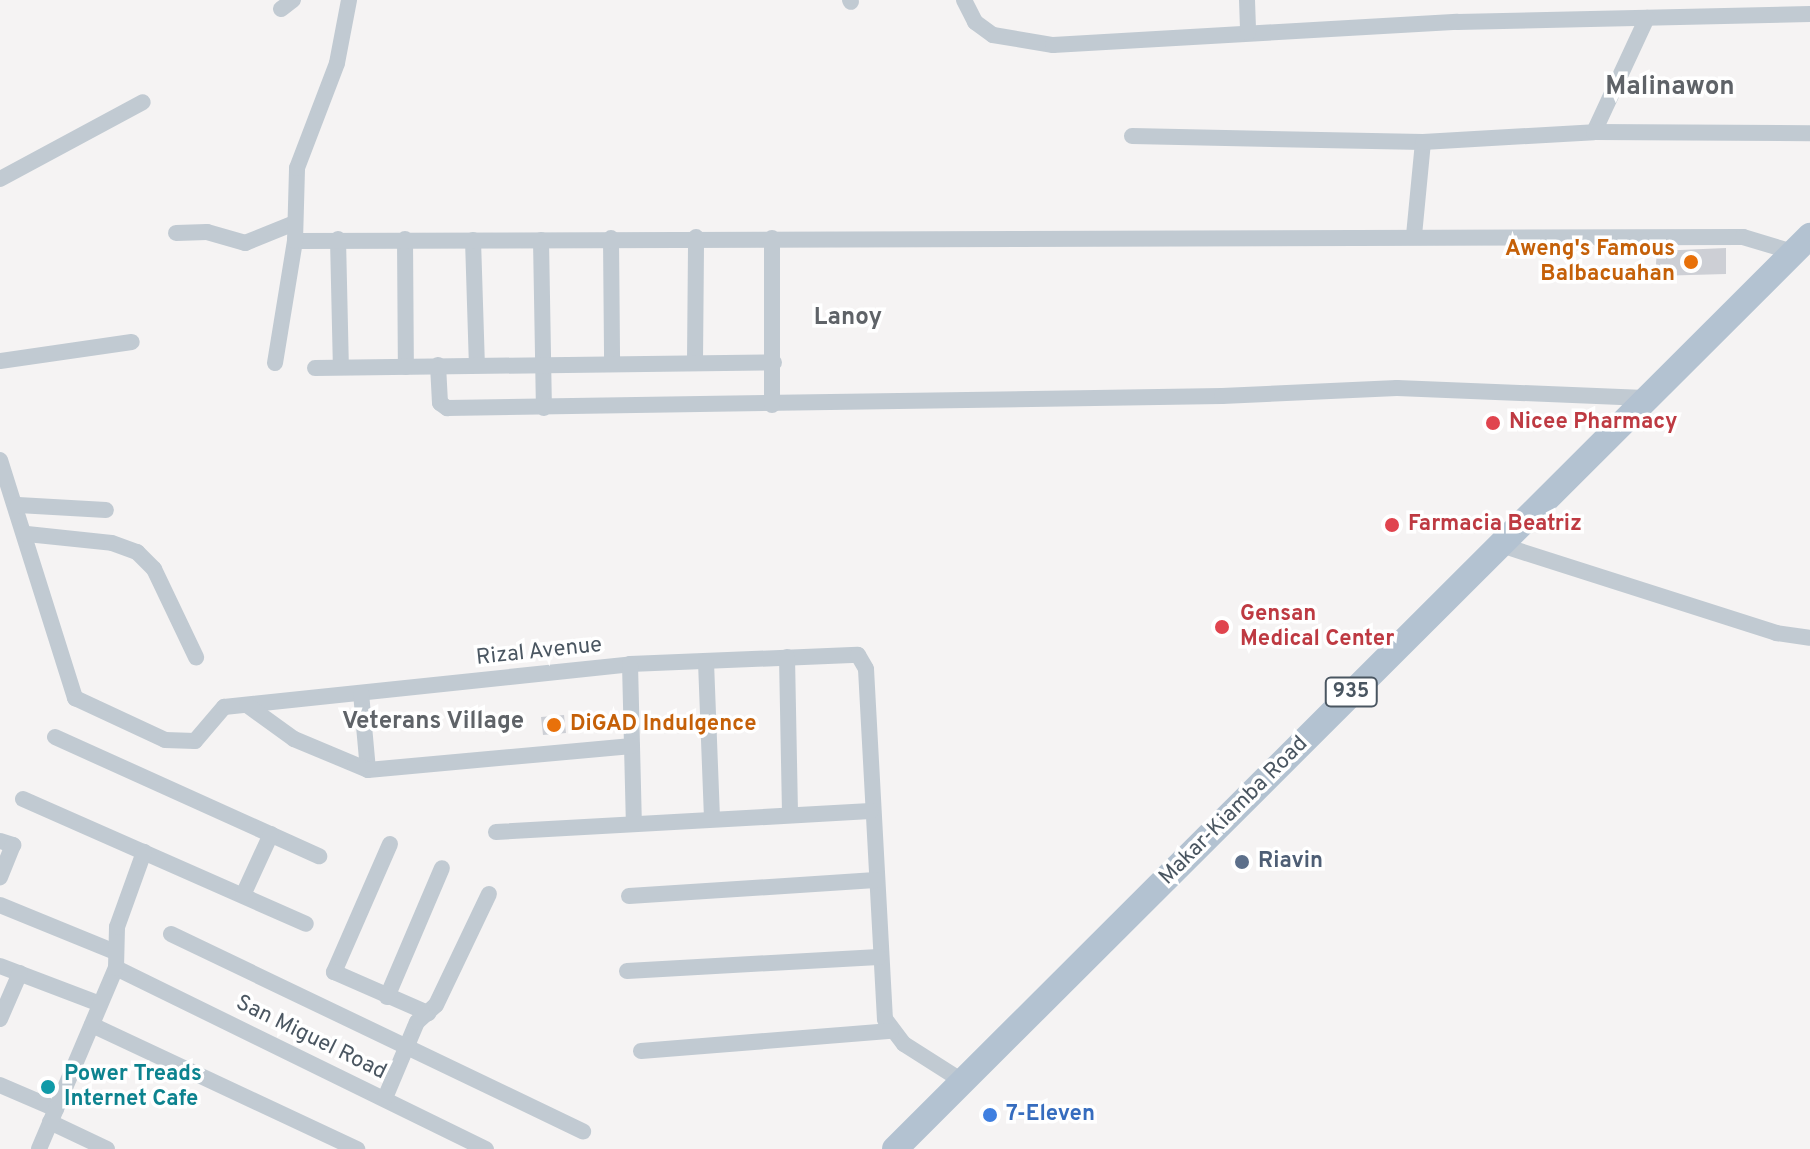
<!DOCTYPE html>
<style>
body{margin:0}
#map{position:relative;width:1810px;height:1149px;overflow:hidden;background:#f5f3f3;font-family:Overpass,sans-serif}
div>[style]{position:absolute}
.building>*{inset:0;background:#cdcfd5}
.minor>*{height:16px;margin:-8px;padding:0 8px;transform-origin:8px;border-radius:8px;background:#c1cad2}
.primary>*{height:26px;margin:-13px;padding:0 13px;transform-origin:13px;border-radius:13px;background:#b3c2d1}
.dots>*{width:22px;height:22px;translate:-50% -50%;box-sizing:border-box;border:4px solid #fff;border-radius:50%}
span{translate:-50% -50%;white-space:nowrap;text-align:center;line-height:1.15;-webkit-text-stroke:7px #fff;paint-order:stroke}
.shield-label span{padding:2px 6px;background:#fff;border:2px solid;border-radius:6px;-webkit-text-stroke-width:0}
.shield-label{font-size:20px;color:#4a5661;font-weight:700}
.food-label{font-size:22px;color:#c56008;font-weight:700}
.right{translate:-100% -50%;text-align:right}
.left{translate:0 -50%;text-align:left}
.health-label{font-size:22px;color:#be3a42;font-weight:700}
.street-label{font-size:22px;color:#4a5661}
.service-label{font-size:22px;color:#4e5e75;font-weight:700}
.culture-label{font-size:22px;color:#0d838f;font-weight:700}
.shop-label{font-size:22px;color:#366cbe;font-weight:700}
.neighbourhood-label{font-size:24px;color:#5f6368;font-weight:700}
.quarter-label{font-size:26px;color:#5f6368;font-weight:700}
</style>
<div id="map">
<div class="building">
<i style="clip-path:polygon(1726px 248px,1726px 274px,1655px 276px,1657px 251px)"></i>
<i style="clip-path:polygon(564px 715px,566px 733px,543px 735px,541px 717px)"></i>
</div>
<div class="minor">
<i style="left:850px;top:0;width:2px;rotate:63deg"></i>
<i style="left:964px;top:0;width:25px;rotate:63deg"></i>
<i style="left:975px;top:22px;width:22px;rotate:36deg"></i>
<i style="left:993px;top:35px;width:61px;rotate:9.5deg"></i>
<i style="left:1053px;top:45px;width:405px;rotate:-3.3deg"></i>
<i style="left:1457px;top:22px;width:353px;rotate:-1.3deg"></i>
<i style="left:1247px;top:0;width:32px;rotate:88deg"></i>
<i style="left:281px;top:9px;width:15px;rotate:-37deg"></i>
<i style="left:1594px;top:132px;width:126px;rotate:-65.1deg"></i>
<i style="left:1132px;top:136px;width:291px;rotate:1.2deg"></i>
<i style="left:1423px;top:142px;width:93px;rotate:95.5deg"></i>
<i style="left:1423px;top:142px;width:171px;rotate:-3.3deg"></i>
<i style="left:1594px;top:132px;width:216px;rotate:0.3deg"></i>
<i style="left:0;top:179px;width:162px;rotate:-28.3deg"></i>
<i style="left:176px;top:233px;width:31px;rotate:-2deg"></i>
<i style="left:207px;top:232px;width:40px;rotate:16deg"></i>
<i style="left:245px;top:243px;width:51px;rotate:-22deg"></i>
<i style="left:611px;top:238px;width:125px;rotate:89.5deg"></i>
<i style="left:338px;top:239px;width:128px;rotate:88.7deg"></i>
<i style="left:405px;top:239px;width:128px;rotate:89.6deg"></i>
<i style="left:473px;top:240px;width:125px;rotate:88.2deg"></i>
<i style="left:541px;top:240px;width:168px;rotate:89deg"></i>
<i style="left:295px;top:241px;width:1448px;rotate:-0.16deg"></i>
<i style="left:1743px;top:237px;width:52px;rotate:16.7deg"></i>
<i style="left:0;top:361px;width:133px;rotate:-8.2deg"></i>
<i style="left:695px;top:361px;width:124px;rotate:-89.5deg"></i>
<i style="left:275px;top:363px;width:124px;rotate:-80.7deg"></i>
<i style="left:295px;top:241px;width:73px;rotate:-88.4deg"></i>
<i style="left:297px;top:168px;width:112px;rotate:-69.1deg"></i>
<i style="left:337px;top:63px;width:64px;rotate:-79.2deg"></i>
<i style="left:438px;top:365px;width:38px;rotate:87deg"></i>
<i style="left:440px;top:403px;width:9px;rotate:36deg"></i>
<i style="left:447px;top:408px;width:775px;rotate:-0.89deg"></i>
<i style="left:1222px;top:396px;width:175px;rotate:-2.6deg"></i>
<i style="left:1397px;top:388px;width:248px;rotate:2.3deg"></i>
<i style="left:315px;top:368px;width:459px;rotate:-0.7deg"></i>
<i style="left:772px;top:405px;width:167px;rotate:-90deg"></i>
<i style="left:0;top:460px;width:250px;rotate:72.5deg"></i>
<i style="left:75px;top:698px;width:99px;rotate:25deg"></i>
<i style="left:165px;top:740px;width:30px;rotate:2deg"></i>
<i style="left:195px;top:741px;width:45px;rotate:-49.5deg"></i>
<i style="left:224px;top:707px;width:408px;rotate:-6deg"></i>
<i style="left:630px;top:664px;width:228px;rotate:-2.3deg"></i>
<i style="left:858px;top:655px;width:16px;rotate:60deg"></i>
<i style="left:866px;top:669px;width:351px;rotate:86.9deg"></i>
<i style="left:885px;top:1019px;width:31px;rotate:53deg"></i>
<i style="left:904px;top:1044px;width:69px;rotate:32.5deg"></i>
<i style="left:18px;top:505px;width:88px;rotate:3.3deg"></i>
<i style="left:27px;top:534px;width:85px;rotate:6deg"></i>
<i style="left:112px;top:543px;width:27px;rotate:20deg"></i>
<i style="left:137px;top:552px;width:24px;rotate:45deg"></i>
<i style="left:154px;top:569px;width:98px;rotate:64.5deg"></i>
<i style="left:1501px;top:545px;width:289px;rotate:17.7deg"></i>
<i style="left:1776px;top:633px;width:34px;rotate:8deg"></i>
<i style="left:787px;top:657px;width:158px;rotate:88.9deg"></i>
<i style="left:706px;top:662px;width:157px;rotate:87.8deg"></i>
<i style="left:630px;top:664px;width:160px;rotate:88.6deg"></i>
<i style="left:361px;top:693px;width:77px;rotate:84.8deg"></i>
<i style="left:247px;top:705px;width:58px;rotate:35.9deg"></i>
<i style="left:294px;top:739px;width:80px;rotate:22.7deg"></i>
<i style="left:368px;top:770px;width:265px;rotate:-5.2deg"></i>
<i style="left:55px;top:737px;width:290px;rotate:24.3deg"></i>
<i style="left:23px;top:799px;width:309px;rotate:23.8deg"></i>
<i style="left:496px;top:832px;width:375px;rotate:-3.2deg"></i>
<i style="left:0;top:841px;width:14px;rotate:17deg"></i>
<i style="left:13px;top:845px;width:35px;rotate:112deg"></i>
<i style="left:390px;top:844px;width:140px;rotate:113.6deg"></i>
<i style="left:334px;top:972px;width:103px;rotate:23.6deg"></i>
<i style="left:243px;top:895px;width:67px;rotate:-65.3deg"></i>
<i style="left:629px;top:896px;width:247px;rotate:-3.7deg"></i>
<i style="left:0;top:905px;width:122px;rotate:22.2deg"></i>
<i style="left:171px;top:934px;width:457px;rotate:25.6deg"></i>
<i style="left:0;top:966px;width:107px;rotate:20.8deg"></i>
<i style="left:116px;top:968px;width:412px;rotate:26.1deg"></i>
<i style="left:627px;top:971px;width:252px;rotate:-3.2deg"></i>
<i style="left:387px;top:997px;width:140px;rotate:-66.9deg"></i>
<i style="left:0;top:1019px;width:50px;rotate:-66.5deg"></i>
<i style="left:92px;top:1025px;width:293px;rotate:25.1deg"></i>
<i style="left:641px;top:1051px;width:251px;rotate:-4.6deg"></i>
<i style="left:0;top:1085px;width:61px;rotate:23.2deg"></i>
<i style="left:385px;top:1098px;width:82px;rotate:-67.2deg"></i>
<i style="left:417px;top:1022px;width:25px;rotate:-42deg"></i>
<i style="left:436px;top:1005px;width:123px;rotate:-64.5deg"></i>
<i style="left:50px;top:1122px;width:63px;rotate:25.3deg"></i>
<i style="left:39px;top:1149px;width:197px;rotate:-67deg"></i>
<i style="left:116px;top:968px;width:41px;rotate:-88.6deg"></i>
<i style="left:117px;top:927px;width:80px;rotate:-70.2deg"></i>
</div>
<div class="primary">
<i style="left:895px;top:1149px;width:1293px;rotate:-44.94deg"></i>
</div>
<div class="dots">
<i style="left:1691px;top:262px;background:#e8710a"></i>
<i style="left:1493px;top:423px;background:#e0444e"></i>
<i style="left:1392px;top:525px;background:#e0444e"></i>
<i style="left:1222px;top:627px;background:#e0444e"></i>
<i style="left:554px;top:725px;background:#e8710a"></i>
<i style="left:1242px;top:862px;background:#5c6f8a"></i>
<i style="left:48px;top:1087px;background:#0f9aa8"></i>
<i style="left:990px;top:1115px;background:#3f7fe0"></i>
</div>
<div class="shield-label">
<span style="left:1351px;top:692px">935</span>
</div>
<div class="food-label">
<span class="right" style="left:1675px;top:262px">Aweng's Famous<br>Balbacuahan</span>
<span class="left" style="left:570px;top:725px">DiGAD Indulgence</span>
</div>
<div class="health-label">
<span class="left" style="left:1509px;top:423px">Nicee Pharmacy</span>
<span class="left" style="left:1408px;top:525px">Farmacia Beatriz</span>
<span class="left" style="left:1240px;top:627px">Gensan<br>Medical Center</span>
</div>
<div class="street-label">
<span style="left:539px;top:652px;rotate:-6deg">Rizal Avenue</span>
<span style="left:1234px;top:811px;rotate:-45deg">Makar-Kiamba Road</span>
<span style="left:311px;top:1038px;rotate:26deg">San Miguel Road</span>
</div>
<div class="service-label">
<span class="left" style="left:1258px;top:862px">Riavin</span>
</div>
<div class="culture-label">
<span class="left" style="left:64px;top:1087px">Power Treads<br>Internet Cafe</span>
</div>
<div class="shop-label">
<span class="left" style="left:1006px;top:1115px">7-Eleven</span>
</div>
<div class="neighbourhood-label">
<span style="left:848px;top:319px">Lanoy</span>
<span style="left:433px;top:723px">Veterans Village</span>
</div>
<div class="quarter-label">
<span style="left:1670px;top:88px">Malinawon</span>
</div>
</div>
